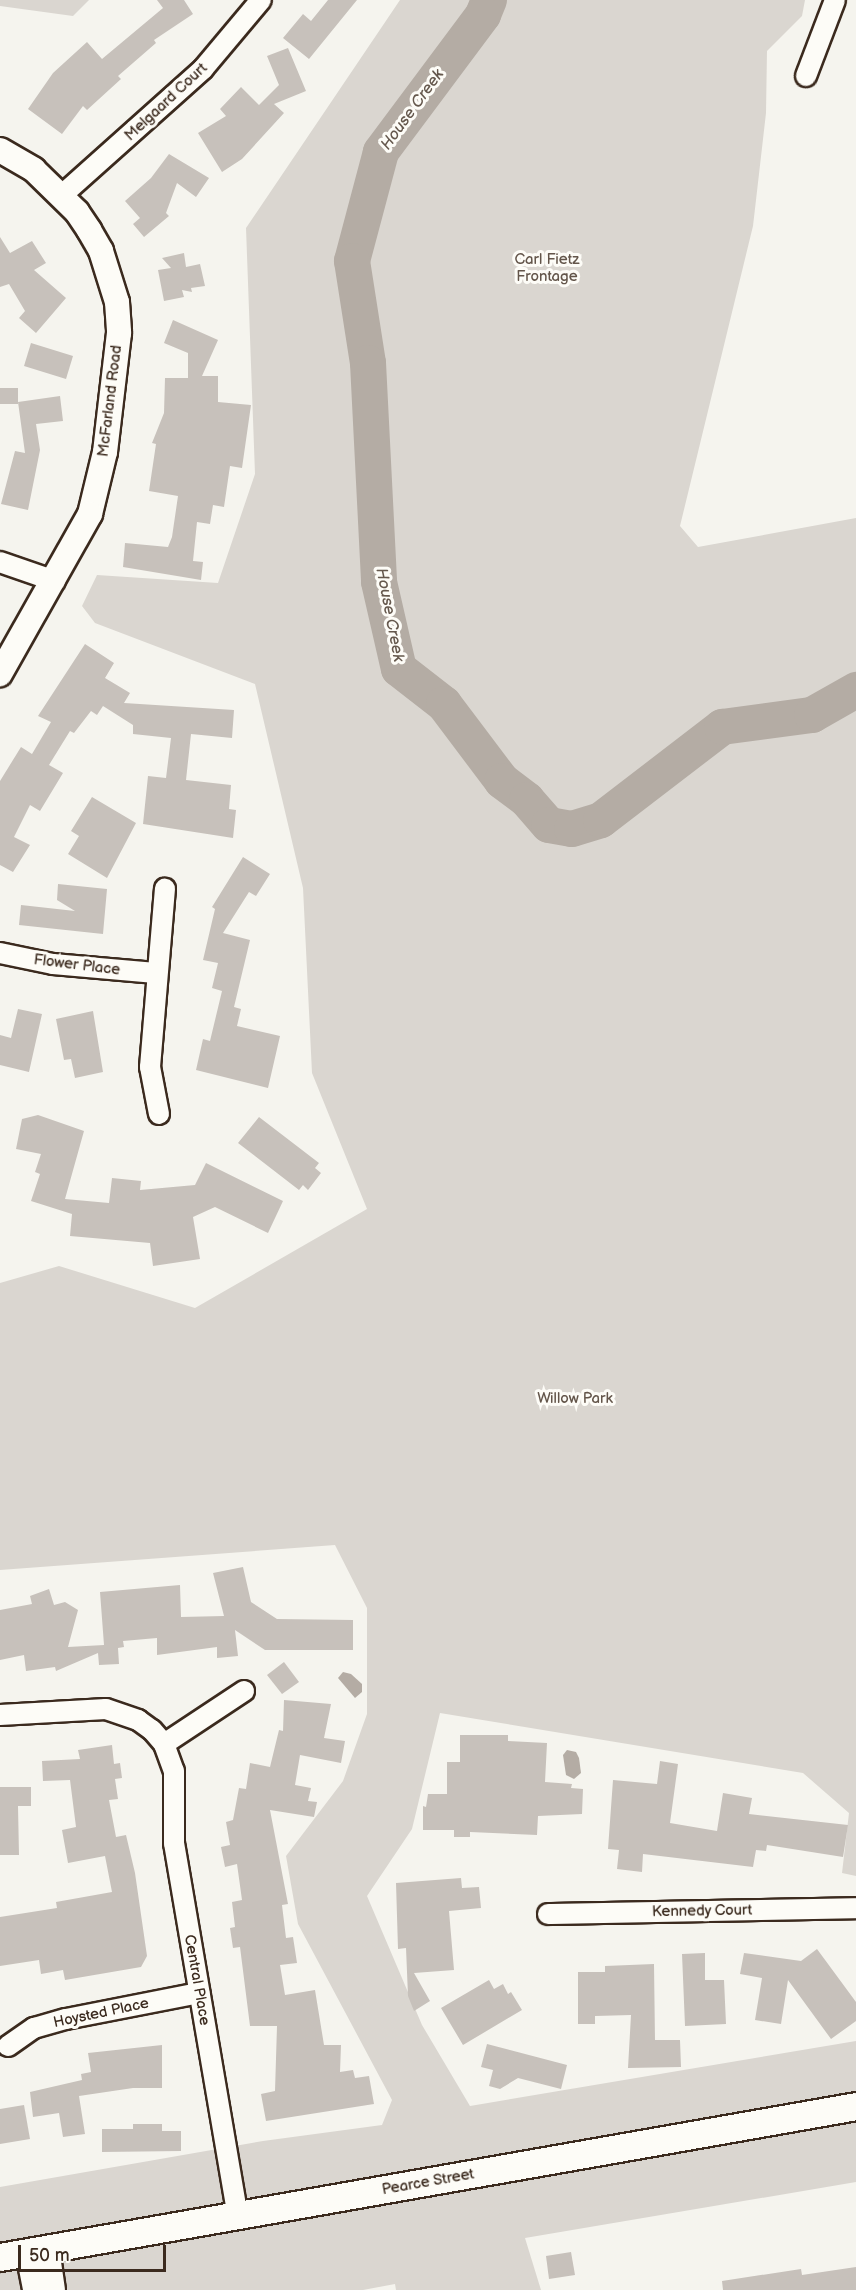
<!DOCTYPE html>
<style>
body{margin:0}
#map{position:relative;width:856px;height:2290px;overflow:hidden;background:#f5f4ee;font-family:"Balsamiq Sans",sans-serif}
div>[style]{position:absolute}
.green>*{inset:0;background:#dad6d0}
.water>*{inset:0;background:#b4aca4}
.river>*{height:36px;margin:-18px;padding:0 18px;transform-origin:18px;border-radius:18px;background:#b4aca4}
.building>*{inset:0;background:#c7c1bb}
.roads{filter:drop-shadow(2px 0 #3b2a1e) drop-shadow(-2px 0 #3b2a1e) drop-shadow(0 2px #3b2a1e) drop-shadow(0 -2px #3b2a1e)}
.minor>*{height:20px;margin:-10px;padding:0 10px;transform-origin:10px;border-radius:10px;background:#fdfcf7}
.tertiary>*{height:24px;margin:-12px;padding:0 12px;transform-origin:12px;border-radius:12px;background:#fdfcf7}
.secondary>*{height:27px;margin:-13.5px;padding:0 13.5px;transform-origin:13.5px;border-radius:13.5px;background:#fdfcf7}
span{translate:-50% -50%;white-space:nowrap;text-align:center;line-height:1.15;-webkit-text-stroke:6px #fdfcf7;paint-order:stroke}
.street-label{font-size:15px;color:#3b2a1e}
.park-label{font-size:15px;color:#63554a}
.water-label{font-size:16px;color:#65584d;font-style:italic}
.scale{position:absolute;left:18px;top:2245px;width:148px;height:27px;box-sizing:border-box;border:3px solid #3b2a1e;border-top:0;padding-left:8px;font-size:18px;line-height:21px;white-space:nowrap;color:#3b2a1e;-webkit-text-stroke:4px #fdfcf7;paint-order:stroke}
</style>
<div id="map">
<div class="green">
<i style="clip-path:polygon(0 0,89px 0,73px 16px,0 6px)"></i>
<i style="clip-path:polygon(400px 0,805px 0,802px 16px,767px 51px,766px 113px,753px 226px,680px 526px,698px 547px,856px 518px,856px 1876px,842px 1873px,849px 1813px,803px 1773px,440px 1713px,412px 1829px,367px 1896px,422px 2025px,470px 2106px,856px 2041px,856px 2182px,525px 2238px,541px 2290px,396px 2290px,395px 2284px,363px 2290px,0 2290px,0 2187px,263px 2141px,382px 2125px,392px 2100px,298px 1924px,286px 1856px,343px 1781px,367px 1714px,367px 1608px,335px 1545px,0 1570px,0 1283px,59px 1266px,195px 1308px,367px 1209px,312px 1073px,303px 888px,255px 684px,95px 623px,82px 606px,97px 575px,218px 583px,255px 474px,246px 228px)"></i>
</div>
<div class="water">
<i style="clip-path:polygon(343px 1672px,351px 1674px,362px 1684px,362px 1692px,355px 1698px,338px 1678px)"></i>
<i style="clip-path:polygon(567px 1750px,576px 1752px,579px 1758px,581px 1773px,574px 1779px,566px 1775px,563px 1755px)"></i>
</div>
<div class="river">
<i style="left:489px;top:0;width:16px;rotate:112deg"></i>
<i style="left:483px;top:15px;width:171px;rotate:126.7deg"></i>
<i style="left:381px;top:152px;width:113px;rotate:104.9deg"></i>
<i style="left:352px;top:261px;width:103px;rotate:81.1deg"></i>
<i style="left:368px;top:363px;width:219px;rotate:87.1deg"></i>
<i style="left:379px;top:582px;width:89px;rotate:77.1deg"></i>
<i style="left:399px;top:669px;width:57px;rotate:37.9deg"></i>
<i style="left:444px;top:704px;width:96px;rotate:53deg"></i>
<i style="left:502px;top:781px;width:31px;rotate:37deg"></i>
<i style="left:527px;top:800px;width:33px;rotate:49deg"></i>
<i style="left:549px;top:825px;width:23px;rotate:10deg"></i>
<i style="left:572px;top:829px;width:30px;rotate:-17deg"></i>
<i style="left:601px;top:820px;width:153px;rotate:-37.5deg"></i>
<i style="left:722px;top:727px;width:91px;rotate:-7.6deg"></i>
<i style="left:812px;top:715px;width:51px;rotate:-29.6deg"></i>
</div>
<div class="building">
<i style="clip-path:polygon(157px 0,184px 0,193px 14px,154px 40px,156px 43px,118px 76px,121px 79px,87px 110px,83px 106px,62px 134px,28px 109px,53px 73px,87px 42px,102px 59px,163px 8px)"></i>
<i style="clip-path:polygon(328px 0,357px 0,309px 59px,283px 38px,303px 14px,311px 21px)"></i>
<i style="clip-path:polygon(288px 48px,306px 91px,274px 104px,284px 113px,242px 159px,222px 172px,198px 133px,226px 116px,220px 109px,241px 87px,259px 105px,279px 85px,267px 56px)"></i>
<i style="clip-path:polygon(169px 154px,209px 178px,196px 197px,177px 183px,166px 213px,169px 216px,144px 237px,133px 224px,140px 218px,125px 201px,151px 178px)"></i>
<i style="clip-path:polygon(0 237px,10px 253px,32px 241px,46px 263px,34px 270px,66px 298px,36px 333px,19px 318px,25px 311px,9px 284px,0 287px)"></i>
<i style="clip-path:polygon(184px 253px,186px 267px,200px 264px,205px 286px,191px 288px,192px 292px,182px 290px,184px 297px,164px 301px,158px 270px,171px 268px,162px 258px)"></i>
<i style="clip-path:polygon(173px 320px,218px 340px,202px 376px,218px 376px,218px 402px,251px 405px,242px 468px,230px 466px,224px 507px,213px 505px,210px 524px,197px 522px,193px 561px,203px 562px,201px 580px,123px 567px,125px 543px,168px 547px,172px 537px,178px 496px,149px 491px,156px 444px,152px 443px,164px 413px,165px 378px,188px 378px,188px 353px,164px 343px)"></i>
<i style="clip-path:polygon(31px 343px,73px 356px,66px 379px,24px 366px)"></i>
<i style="clip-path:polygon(0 388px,18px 388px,18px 404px,0 404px)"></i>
<i style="clip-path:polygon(60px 396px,63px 421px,36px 424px,40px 450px,28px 510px,1px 504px,15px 451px,25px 453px,18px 402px)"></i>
<i style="clip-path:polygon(85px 644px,114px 663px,105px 678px,130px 693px,124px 703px,234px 710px,232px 738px,191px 734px,186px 780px,231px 785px,229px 809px,236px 810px,233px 838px,143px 824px,148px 776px,166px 778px,171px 738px,133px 734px,133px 725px,103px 706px,97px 715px,91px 711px,74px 733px,70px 731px,49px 765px,63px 773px,40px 811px,30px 805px,14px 837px,30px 845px,13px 872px,0 865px,0 781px,21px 747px,32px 754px,51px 722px,38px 716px)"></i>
<i style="clip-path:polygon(92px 797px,136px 823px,107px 878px,68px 854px,79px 836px,71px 831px)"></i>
<i style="clip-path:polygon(243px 857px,270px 874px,256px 896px,249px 892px,223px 933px,250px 940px,234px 1007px,241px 1009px,237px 1026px,280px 1036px,268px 1088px,196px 1070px,203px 1039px,210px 1041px,222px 991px,212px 988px,218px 963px,203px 960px,215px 909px,212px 907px)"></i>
<i style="clip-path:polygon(58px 884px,107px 889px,103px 934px,19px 925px,21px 905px,75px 911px,57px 900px)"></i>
<i style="clip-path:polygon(18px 1009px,42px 1014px,29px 1072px,0 1065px,0 1035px,11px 1038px)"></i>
<i style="clip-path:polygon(93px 1011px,103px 1072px,75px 1078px,71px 1059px,64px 1060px,56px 1019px)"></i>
<i style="clip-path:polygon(38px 1115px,84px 1131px,65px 1199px,109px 1203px,112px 1178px,141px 1181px,140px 1190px,195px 1185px,206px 1163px,283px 1201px,268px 1233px,215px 1207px,193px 1217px,200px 1259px,153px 1266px,150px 1243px,70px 1236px,72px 1214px,31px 1201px,40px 1174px,35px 1172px,41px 1154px,16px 1149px,22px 1119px)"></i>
<i style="clip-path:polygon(259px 1117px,319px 1163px,315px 1168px,321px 1173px,308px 1190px,303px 1185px,299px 1190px,238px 1143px)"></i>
<i style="clip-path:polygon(243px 1567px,251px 1602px,277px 1619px,353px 1620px,353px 1650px,265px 1650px,235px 1630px,238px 1656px,217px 1658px,217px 1647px,157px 1655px,157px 1638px,123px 1641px,124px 1647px,118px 1648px,119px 1664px,99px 1665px,98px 1653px,56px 1671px,55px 1667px,26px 1671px,24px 1655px,0 1660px,0 1610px,32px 1604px,30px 1596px,49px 1589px,54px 1605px,65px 1602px,78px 1610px,68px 1647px,104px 1645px,100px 1592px,180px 1585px,181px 1617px,224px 1616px,213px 1573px)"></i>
<i style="clip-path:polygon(284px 1662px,299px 1682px,282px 1694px,267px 1675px)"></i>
<i style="clip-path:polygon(284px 1700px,331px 1704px,324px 1738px,345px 1741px,341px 1763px,300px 1755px,295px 1785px,311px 1788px,308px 1801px,317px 1802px,314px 1817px,270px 1810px,288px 1904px,282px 1905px,286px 1938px,293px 1937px,297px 1963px,280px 1965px,285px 1995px,315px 1990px,324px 2045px,341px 2045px,340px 2072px,353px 2070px,355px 2078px,369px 2076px,374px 2104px,266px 2121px,261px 2094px,275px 2091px,277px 2026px,250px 2026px,240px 1947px,233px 1948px,230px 1928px,235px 1927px,232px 1902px,242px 1900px,237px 1864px,225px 1867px,221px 1847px,230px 1845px,226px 1822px,233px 1820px,239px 1788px,246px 1789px,250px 1763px,270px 1767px,279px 1730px,283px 1731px)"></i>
<i style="clip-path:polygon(460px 1735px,508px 1735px,508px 1741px,547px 1743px,545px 1782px,572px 1784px,571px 1788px,583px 1789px,582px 1814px,538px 1816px,537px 1835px,470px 1832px,470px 1837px,454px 1837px,454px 1830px,423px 1830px,423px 1806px,426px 1807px,428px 1794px,447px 1794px,447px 1762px,460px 1762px)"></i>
<i style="clip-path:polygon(112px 1745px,114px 1764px,120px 1763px,122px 1778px,115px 1779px,118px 1799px,109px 1800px,116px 1837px,126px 1835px,135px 1873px,147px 1956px,141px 1967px,65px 1980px,63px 1970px,41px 1974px,39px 1960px,0 1966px,0 1917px,57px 1908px,56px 1902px,112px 1892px,105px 1856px,68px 1863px,62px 1830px,76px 1827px,70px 1780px,43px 1781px,42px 1761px,80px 1759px,78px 1750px)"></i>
<i style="clip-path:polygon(660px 1761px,678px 1764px,670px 1823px,717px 1831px,723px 1793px,752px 1798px,749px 1814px,848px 1825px,843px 1857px,767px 1845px,766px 1851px,756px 1850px,753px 1867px,643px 1854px,642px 1872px,617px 1869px,619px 1850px,608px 1849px,613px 1780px,657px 1784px)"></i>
<i style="clip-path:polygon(0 1787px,31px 1787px,31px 1806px,18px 1806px,19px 1855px,0 1855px)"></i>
<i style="clip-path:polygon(461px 1878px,462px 1888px,479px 1887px,481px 1908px,449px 1911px,454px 1970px,414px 1973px,430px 2001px,414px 2011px,408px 1996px,406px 1948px,398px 1949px,396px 1883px)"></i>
<i style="clip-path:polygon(817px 1949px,856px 2002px,856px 2021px,831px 2039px,788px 1980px,781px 2024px,755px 2020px,762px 1978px,740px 1974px,744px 1953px,801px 1961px)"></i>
<i style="clip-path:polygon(705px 1953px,705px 1980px,724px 1980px,726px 2024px,685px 2026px,682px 1954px)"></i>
<i style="clip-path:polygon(654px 1964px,655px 2040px,680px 2040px,681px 2067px,628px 2068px,631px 2015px,595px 2016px,595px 2024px,578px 2024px,578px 1972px,605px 1972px,605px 1966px)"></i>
<i style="clip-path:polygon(489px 1980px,494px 1989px,503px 1984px,508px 1994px,511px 1992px,522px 2010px,463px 2045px,441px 2008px)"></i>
<i style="clip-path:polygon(487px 2044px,567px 2065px,561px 2089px,518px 2078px,500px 2089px,489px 2086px,493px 2070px,481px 2067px)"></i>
<i style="clip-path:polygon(162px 2045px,162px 2088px,133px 2088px,79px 2096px,85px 2134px,63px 2137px,59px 2113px,33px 2117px,30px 2092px,82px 2080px,81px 2074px,91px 2072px,88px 2053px)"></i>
<i style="clip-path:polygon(24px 2105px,30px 2139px,0 2144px,0 2109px)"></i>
<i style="clip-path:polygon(133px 2124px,162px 2124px,162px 2131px,181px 2131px,181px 2151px,102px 2152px,102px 2129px,133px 2129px)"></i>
<i style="clip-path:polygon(571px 2252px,575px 2275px,549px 2279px,546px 2256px)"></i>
<i style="clip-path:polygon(856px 2267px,856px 2290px,723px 2290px,722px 2281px,801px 2269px,802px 2275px)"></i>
</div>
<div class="roads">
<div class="minor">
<i style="left:806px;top:76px;width:81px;rotate:-69.1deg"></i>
<i style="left:61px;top:196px;width:191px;rotate:-41.8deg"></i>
<i style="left:203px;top:69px;width:90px;rotate:-50deg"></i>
<i style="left:0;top:562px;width:58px;rotate:19.1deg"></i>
<i style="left:0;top:953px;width:54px;rotate:11.7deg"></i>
<i style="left:53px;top:964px;width:103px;rotate:5deg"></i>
<i style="left:159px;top:1114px;width:48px;rotate:-100.8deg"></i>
<i style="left:150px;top:1067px;width:179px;rotate:-85.2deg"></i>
<i style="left:0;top:1715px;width:106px;rotate:-3.2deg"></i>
<i style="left:106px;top:1709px;width:34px;rotate:19deg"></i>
<i style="left:138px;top:1720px;width:17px;rotate:36deg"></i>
<i style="left:152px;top:1730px;width:18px;rotate:49deg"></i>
<i style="left:164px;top:1744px;width:29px;rotate:70deg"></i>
<i style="left:174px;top:1771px;width:72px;rotate:90deg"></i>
<i style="left:174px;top:1843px;width:378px;rotate:80.3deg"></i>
<i style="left:164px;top:1744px;width:96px;rotate:-33.5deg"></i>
<i style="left:548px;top:1914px;width:308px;rotate:-1.1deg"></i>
<i style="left:8px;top:2046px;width:32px;rotate:-35deg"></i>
<i style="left:34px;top:2028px;width:33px;rotate:-16deg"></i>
<i style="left:66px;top:2019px;width:136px;rotate:-11.1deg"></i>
</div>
<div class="tertiary">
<i style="left:0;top:150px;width:39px;rotate:30deg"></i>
<i style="left:34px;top:170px;width:60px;rotate:44.3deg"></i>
<i style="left:77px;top:212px;width:22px;rotate:56deg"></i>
<i style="left:89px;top:230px;width:24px;rotate:60deg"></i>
<i style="left:101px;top:251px;width:53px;rotate:72.6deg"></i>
<i style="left:117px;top:302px;width:31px;rotate:86deg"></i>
<i style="left:119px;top:333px;width:120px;rotate:96.7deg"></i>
<i style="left:105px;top:452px;width:64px;rotate:103.6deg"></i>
<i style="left:90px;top:514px;width:184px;rotate:119.4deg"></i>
<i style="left:47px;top:2249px;width:41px;rotate:81.7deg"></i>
<i style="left:28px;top:2253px;width:38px;rotate:79deg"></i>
</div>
<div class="secondary">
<i style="left:0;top:2257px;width:869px;rotate:-10deg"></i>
</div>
</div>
<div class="street-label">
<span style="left:166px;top:102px;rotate:-43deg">Melgaard Court</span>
<span style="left:110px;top:401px;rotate:-83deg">McFarland Road</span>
<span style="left:77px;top:965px;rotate:7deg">Flower Place</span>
<span style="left:702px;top:1911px;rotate:-1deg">Kennedy Court</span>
<span style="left:197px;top:1980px;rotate:80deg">Central Place</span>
<span style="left:101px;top:2013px;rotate:-12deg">Hoysted Place</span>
<span style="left:428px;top:2182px;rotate:-10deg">Pearce Street</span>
</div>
<div class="park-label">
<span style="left:547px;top:268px">Carl Fietz<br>Frontage</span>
<span style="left:575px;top:1399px">Willow Park</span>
</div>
<div class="water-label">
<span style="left:413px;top:110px;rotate:-54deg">House Creek</span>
<span style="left:389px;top:615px;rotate:79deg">House Creek</span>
</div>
<div class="scale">50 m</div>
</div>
